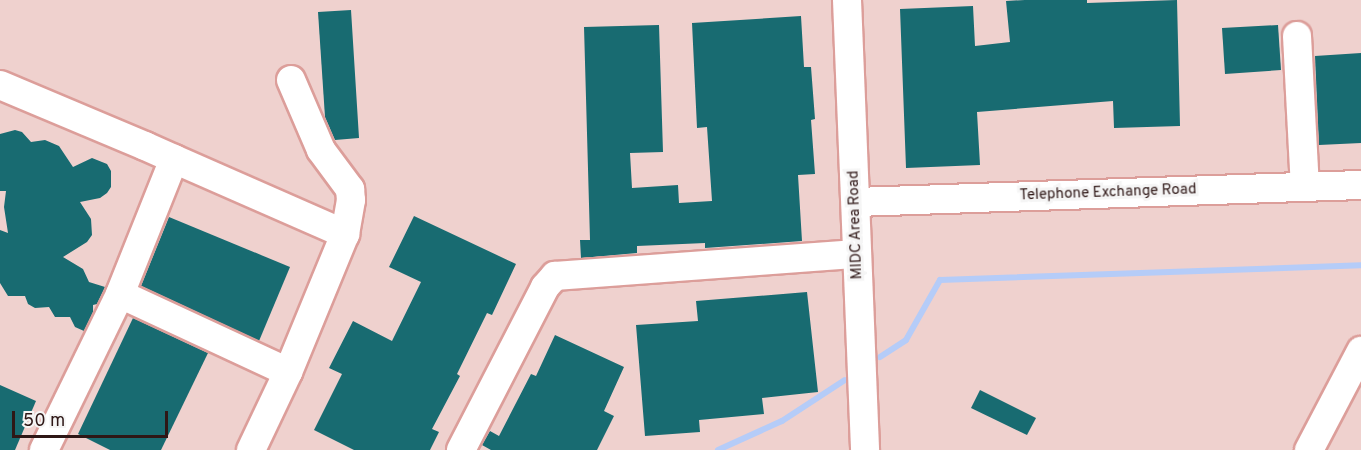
<!DOCTYPE html>
<style>
body{margin:0}
#map{position:relative;width:1361px;height:450px;overflow:hidden;background:#fce1df;font-family:Overpass,sans-serif}
div>[style]{position:absolute}
.built>*{inset:0;background:#efd1ce}
.stream>*{height:6px;margin:-3px;padding:0 3px;transform-origin:3px;border-radius:3px;background:#b5ccf8}
.building>*{inset:0;background:#186b71}
.roads{filter:drop-shadow(2px 0 #dc9e9a) drop-shadow(-2px 0 #dc9e9a) drop-shadow(0 2px #dc9e9a) drop-shadow(0 -2px #dc9e9a)}
.minor>*{height:28px;margin:-14px;padding:0 14px;transform-origin:14px;border-radius:14px;background:#fff}
span{translate:-50% -50%;white-space:nowrap;text-align:center;line-height:1.15;-webkit-text-stroke:6px #f5f5f5;paint-order:stroke}
.street-label{font-size:15px;color:#2e1716}
.scale{position:absolute;left:12px;top:411px;width:156px;height:27px;box-sizing:border-box;border:3px solid #2e1716;border-top:0;padding-left:8px;font-size:18px;line-height:21px;white-space:nowrap;color:#2e1716;-webkit-text-stroke:4px #f5f5f5;paint-order:stroke}
</style>
<div id="map">
<div class="built">
<i style="clip-path:polygon(0 0,1361px 0,1361px 450px,0 450px)"></i>
</div>
<div class="stream">
<i style="left:880px;top:357px;width:31px;rotate:-33deg"></i>
<i style="left:906px;top:340px;width:69px;rotate:-60.5deg"></i>
<i style="left:940px;top:280px;width:421px;rotate:-2deg"></i>
<i style="left:718px;top:450px;width:70px;rotate:-24.4deg"></i>
<i style="left:782px;top:421px;width:75px;rotate:-33.1deg"></i>
</div>
<div class="building">
<i style="clip-path:polygon(1025px 0,1087px 0,1087px 3px,1177px 0,1180px 126px,1114px 128px,1113px 101px,977px 112px,980px 165px,906px 168px,900px 9px,973px 6px,975px 46px,1010px 42px,1006px 1px)"></i>
<i style="clip-path:polygon(351px 10px,359px 138px,335px 140px,325px 117px,318px 12px)"></i>
<i style="clip-path:polygon(801px 16px,804px 67px,811px 67px,815px 119px,811px 120px,815px 174px,798px 175px,802px 241px,705px 248px,705px 243px,637px 246px,637px 253px,581px 258px,580px 240px,590px 240px,584px 27px,659px 25px,663px 152px,630px 153px,632px 188px,678px 185px,679px 203px,712px 201px,707px 127px,697px 128px,692px 23px)"></i>
<i style="clip-path:polygon(1278px 25px,1281px 70px,1225px 74px,1222px 28px)"></i>
<i style="clip-path:polygon(1361px 53px,1361px 143px,1319px 145px,1315px 56px)"></i>
<i style="clip-path:polygon(15px 130px,22px 132px,31px 142px,45px 140px,59px 146px,73px 167px,92px 158px,107px 164px,111px 171px,111px 187px,107px 193px,100px 198px,80px 202px,91px 219px,92px 235px,87px 242px,63px 257px,83px 269px,89px 282px,105px 287px,97px 304px,93px 305px,93px 312px,84px 331px,75px 327px,70px 317px,55px 317px,49px 307px,35px 308px,28px 304px,25px 296px,8px 296px,0 283px,0 230px,8px 233px,4px 207px,6px 191px,0 191px,0 134px)"></i>
<i style="clip-path:polygon(414px 216px,516px 264px,492px 315px,487px 313px,457px 374px,460px 376px,432px 429px,439px 432px,430px 450px,354px 450px,314px 430px,342px 374px,329px 368px,353px 321px,392px 341px,421px 282px,389px 267px)"></i>
<i style="clip-path:polygon(169px 217px,290px 267px,259px 341px,141px 286px)"></i>
<i style="clip-path:polygon(807px 292px,818px 392px,762px 398px,764px 414px,699px 420px,700px 432px,645px 436px,636px 325px,698px 321px,696px 301px)"></i>
<i style="clip-path:polygon(133px 318px,208px 353px,161px 450px,110px 450px,78px 434px)"></i>
<i style="clip-path:polygon(555px 335px,624px 367px,604px 411px,614px 416px,597px 450px,491px 450px,482px 445px,490px 431px,499px 436px,531px 374px,536px 376px)"></i>
<i style="clip-path:polygon(0 385px,36px 401px,15px 450px,0 450px)"></i>
<i style="clip-path:polygon(980px 390px,1036px 418px,1027px 435px,971px 408px)"></i>
</div>
<div class="roads">
<div class="minor">
<i style="left:847px;top:0;width:450px;rotate:87.7deg"></i>
<i style="left:1297px;top:36px;width:151px;rotate:87deg"></i>
<i style="left:291px;top:80px;width:76px;rotate:66.8deg"></i>
<i style="left:321px;top:150px;width:49px;rotate:53.4deg"></i>
<i style="left:350px;top:189px;width:11px;rotate:85deg"></i>
<i style="left:351px;top:200px;width:35px;rotate:100deg"></i>
<i style="left:0;top:85px;width:157px;rotate:22.8deg"></i>
<i style="left:145px;top:146px;width:32px;rotate:24deg"></i>
<i style="left:174px;top:159px;width:187px;rotate:23.7deg"></i>
<i style="left:345px;top:234px;width:149px;rotate:112.4deg"></i>
<i style="left:288px;top:372px;width:185px;rotate:-155.1deg"></i>
<i style="left:120px;top:294px;width:145px;rotate:-68.2deg"></i>
<i style="left:856px;top:202px;width:505px;rotate:-1.93deg"></i>
<i style="left:44px;top:450px;width:174px;rotate:-64deg"></i>
<i style="left:251px;top:450px;width:86px;rotate:-64.6deg"></i>
<i style="left:461px;top:450px;width:183px;rotate:-62.7deg"></i>
<i style="left:545px;top:287px;width:15px;rotate:-48deg"></i>
<i style="left:555px;top:276px;width:302px;rotate:-4.2deg"></i>
<i style="left:1309px;top:450px;width:112px;rotate:-62.3deg"></i>
</div>
</div>
<div class="street-label">
<span style="left:1108px;top:193px;rotate:-2deg">Telephone Exchange Road</span>
<span style="left:856px;top:225px;rotate:-92deg">MIDC Area Road</span>
</div>
<div class="scale">50 m</div>
</div>
